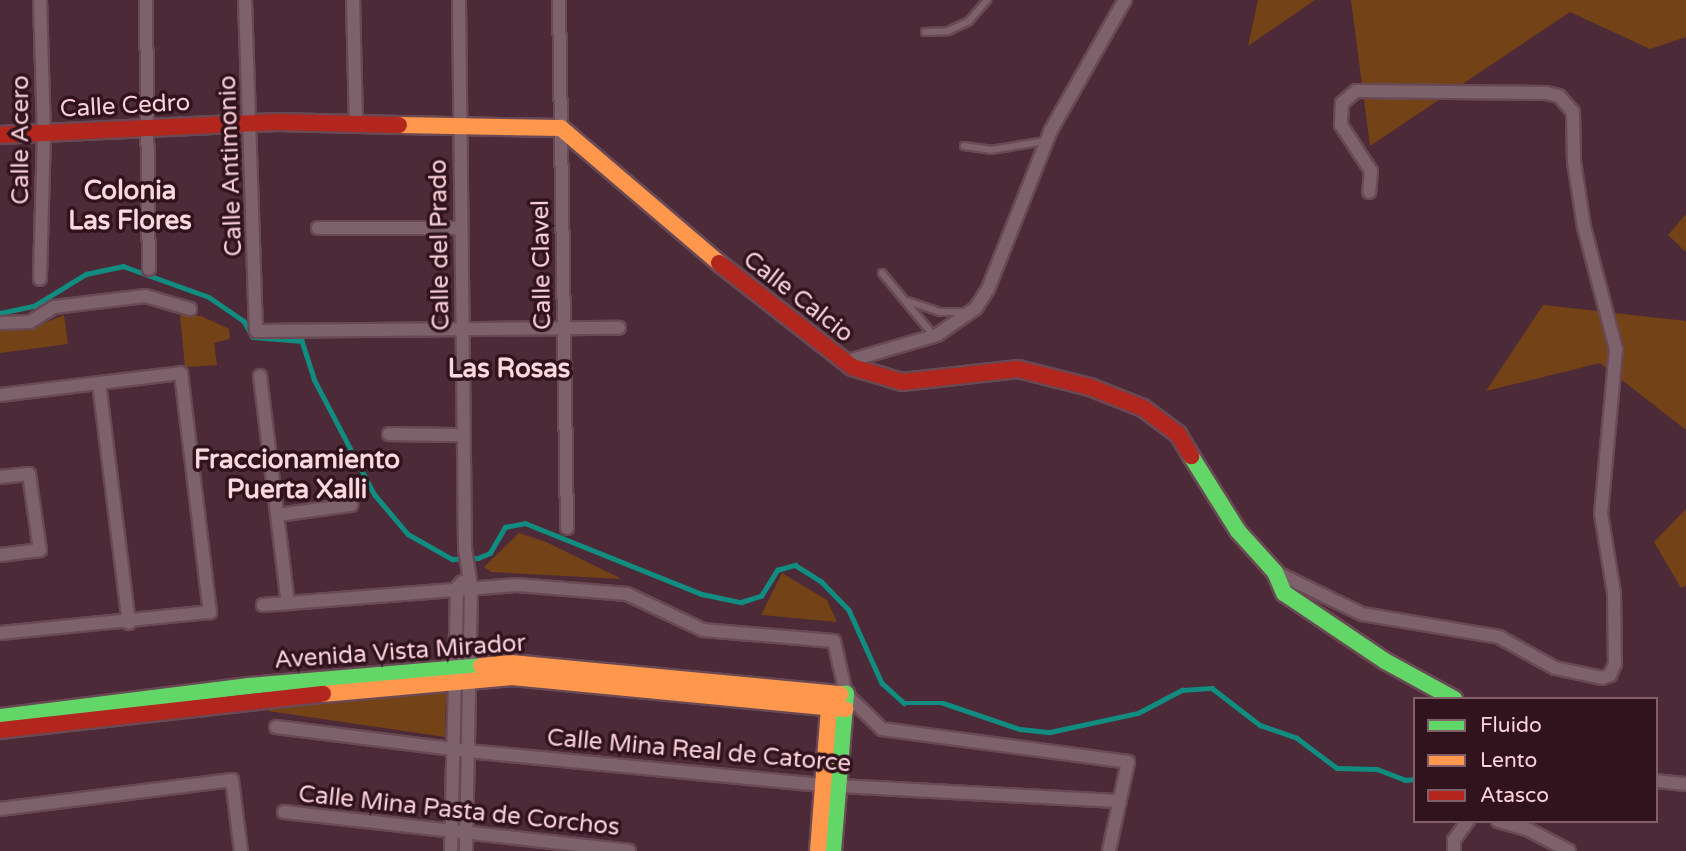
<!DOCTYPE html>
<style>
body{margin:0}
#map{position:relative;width:1686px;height:851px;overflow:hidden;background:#4d2a37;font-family:"Varela Round",sans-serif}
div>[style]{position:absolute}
.green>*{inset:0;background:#734216}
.stream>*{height:4.5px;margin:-2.25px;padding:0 2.25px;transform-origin:2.25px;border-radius:2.25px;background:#108d80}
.roads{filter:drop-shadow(2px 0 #684954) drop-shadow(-2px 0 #684954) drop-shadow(0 2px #684954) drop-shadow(0 -2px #684954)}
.lane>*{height:6px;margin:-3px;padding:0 3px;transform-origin:3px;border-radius:3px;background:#7e626b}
.street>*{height:12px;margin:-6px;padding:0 6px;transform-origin:6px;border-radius:6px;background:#7e626b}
.fast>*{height:16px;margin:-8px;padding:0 8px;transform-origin:8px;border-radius:8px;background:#63d668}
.slow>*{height:16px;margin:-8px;padding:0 8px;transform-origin:8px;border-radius:8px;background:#ff974d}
.jam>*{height:16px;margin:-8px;padding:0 8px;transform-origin:8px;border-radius:8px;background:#b3261e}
span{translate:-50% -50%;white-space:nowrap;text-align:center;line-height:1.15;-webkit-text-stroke:7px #30131c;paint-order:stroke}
.street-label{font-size:24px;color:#fbd1dc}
.neighbourhood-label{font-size:26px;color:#f9d8e0;font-weight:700}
.legend{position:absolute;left:1413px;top:697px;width:245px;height:126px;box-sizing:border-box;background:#30131c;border:2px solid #815f69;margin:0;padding:9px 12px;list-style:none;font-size:21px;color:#fbd1dc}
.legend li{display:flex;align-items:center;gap:14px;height:35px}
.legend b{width:35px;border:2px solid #815f69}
</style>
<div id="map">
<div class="green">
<i style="clip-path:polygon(1258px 0,1315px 0,1248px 46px)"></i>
<i style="clip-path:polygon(1351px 0,1686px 0,1686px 37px,1650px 49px,1570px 12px,1370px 146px)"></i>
<i style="clip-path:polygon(1686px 214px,1686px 252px,1668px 235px)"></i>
<i style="clip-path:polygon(1543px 305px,1686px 321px,1686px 430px,1600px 363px,1486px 391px)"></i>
<i style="clip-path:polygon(64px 315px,68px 344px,0 353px,0 331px,30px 329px)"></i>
<i style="clip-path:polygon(180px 315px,201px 316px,229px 329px,230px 339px,214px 343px,217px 365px,185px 367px)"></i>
<i style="clip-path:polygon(1686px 509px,1686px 586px,1681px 588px,1654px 542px)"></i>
<i style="clip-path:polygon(519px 533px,546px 542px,622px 579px,491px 572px,484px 567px)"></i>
<i style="clip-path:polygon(782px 573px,827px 600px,837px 622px,761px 615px)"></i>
<i style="clip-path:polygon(446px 692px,445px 737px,268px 711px,268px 707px)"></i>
</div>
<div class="stream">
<i style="left:0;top:313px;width:35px;rotate:-12deg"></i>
<i style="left:34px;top:306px;width:61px;rotate:-31.6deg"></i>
<i style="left:86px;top:274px;width:38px;rotate:-12deg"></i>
<i style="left:123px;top:266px;width:91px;rotate:19.8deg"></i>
<i style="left:209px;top:297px;width:42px;rotate:34.4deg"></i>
<i style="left:244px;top:321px;width:18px;rotate:61deg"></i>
<i style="left:253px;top:337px;width:49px;rotate:4.7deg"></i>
<i style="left:302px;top:341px;width:40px;rotate:72deg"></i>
<i style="left:314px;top:379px;width:131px;rotate:62.3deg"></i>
<i style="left:375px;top:495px;width:51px;rotate:49.8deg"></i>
<i style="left:408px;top:534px;width:51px;rotate:29.6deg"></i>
<i style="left:452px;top:559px;width:26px;rotate:-2deg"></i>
<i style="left:478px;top:558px;width:13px;rotate:-23deg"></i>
<i style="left:490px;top:553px;width:30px;rotate:-60deg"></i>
<i style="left:505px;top:527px;width:20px;rotate:-11deg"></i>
<i style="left:525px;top:523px;width:191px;rotate:21.9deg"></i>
<i style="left:702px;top:594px;width:40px;rotate:12deg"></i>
<i style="left:741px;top:602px;width:21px;rotate:-17deg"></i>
<i style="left:761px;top:596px;width:31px;rotate:-58deg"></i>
<i style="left:777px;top:570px;width:19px;rotate:-16deg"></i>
<i style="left:795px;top:565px;width:31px;rotate:32deg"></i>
<i style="left:821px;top:581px;width:40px;rotate:46deg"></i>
<i style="left:849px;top:610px;width:80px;rotate:65.7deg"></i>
<i style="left:882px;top:683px;width:30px;rotate:42deg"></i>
<i style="left:904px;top:703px;width:39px"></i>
<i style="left:943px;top:703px;width:81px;rotate:18.7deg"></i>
<i style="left:1020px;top:729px;width:30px;rotate:6deg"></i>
<i style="left:1050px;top:732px;width:90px;rotate:-12.2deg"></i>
<i style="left:1138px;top:713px;width:50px;rotate:-27.6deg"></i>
<i style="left:1182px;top:690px;width:30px;rotate:-4deg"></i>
<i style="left:1212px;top:688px;width:61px;rotate:37.6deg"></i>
<i style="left:1260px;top:725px;width:39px;rotate:19deg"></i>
<i style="left:1297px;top:738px;width:50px;rotate:36.9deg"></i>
<i style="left:1337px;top:768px;width:40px;rotate:1.4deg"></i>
<i style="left:1377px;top:769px;width:30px;rotate:21deg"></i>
<i style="left:1405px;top:780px;width:10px;rotate:-6deg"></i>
</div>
<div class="roads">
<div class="lane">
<i style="left:925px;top:32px;width:23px;rotate:-2deg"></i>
<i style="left:948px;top:31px;width:23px;rotate:-25deg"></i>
<i style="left:969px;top:21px;width:28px;rotate:-49deg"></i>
<i style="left:964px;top:146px;width:27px;rotate:8deg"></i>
<i style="left:991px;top:150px;width:55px;rotate:-9.5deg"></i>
<i style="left:882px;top:273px;width:82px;rotate:50.5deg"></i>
<i style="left:908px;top:301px;width:34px;rotate:19deg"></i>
<i style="left:940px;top:312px;width:26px"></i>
</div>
<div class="street">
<i style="left:40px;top:0;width:133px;rotate:88.3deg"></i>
<i style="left:44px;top:133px;width:146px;rotate:91.6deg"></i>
<i style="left:146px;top:0;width:269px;rotate:89.4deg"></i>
<i style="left:245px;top:0;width:331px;rotate:88.1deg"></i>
<i style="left:256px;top:331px;width:363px;rotate:-0.5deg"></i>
<i style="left:353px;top:0;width:123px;rotate:88.6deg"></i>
<i style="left:459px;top:0;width:549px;rotate:89.37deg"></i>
<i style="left:465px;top:549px;width:38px;rotate:81deg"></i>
<i style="left:471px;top:587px;width:264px;rotate:91.1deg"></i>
<i style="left:559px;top:0;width:528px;rotate:89.13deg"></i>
<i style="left:318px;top:228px;width:142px"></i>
<i style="left:0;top:323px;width:30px;rotate:-2deg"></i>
<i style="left:30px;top:322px;width:28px;rotate:-32deg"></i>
<i style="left:54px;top:307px;width:92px;rotate:-6.9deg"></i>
<i style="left:145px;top:296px;width:47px;rotate:16.1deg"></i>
<i style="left:845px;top:362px;width:96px;rotate:-16.4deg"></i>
<i style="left:937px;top:335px;width:47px;rotate:-34.7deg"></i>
<i style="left:976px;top:308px;width:22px;rotate:-58deg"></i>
<i style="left:988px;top:289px;width:171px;rotate:-68.4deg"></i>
<i style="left:1051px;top:130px;width:150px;rotate:-60.4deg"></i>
<i style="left:260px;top:376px;width:229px;rotate:83deg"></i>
<i style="left:99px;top:383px;width:242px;rotate:82.9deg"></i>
<i style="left:0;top:395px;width:182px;rotate:-6.9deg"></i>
<i style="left:181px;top:373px;width:241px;rotate:83.1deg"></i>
<i style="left:210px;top:612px;width:211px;rotate:174.3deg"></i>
<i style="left:389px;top:434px;width:75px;rotate:0.8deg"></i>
<i style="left:0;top:477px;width:29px;rotate:-6deg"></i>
<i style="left:29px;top:474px;width:77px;rotate:81.8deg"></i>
<i style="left:40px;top:550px;width:40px;rotate:172.9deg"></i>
<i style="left:278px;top:515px;width:74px;rotate:-7.8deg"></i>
<i style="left:1275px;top:572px;width:97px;rotate:25.8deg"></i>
<i style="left:1362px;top:614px;width:139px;rotate:9.5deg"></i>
<i style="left:1499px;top:637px;width:64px;rotate:29deg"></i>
<i style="left:1555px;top:668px;width:48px;rotate:12deg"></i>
<i style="left:1602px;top:678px;width:9px;rotate:-21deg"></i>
<i style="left:1610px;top:675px;width:12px;rotate:-66deg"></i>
<i style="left:1615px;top:664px;width:71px;rotate:-90.8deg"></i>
<i style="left:1614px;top:593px;width:80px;rotate:-99.3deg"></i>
<i style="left:1601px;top:514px;width:166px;rotate:-84.8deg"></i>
<i style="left:1616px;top:349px;width:126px;rotate:-104.7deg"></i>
<i style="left:1584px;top:227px;width:66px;rotate:-98.7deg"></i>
<i style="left:1574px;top:162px;width:50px;rotate:-91.1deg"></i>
<i style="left:1573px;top:112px;width:21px;rotate:-131deg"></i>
<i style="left:1559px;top:96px;width:13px;rotate:-167deg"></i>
<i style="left:1546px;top:93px;width:190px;rotate:-179.4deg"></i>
<i style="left:1356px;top:91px;width:18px;rotate:139deg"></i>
<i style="left:1342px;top:103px;width:22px;rotate:93deg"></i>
<i style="left:1341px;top:125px;width:55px;rotate:56.9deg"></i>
<i style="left:1371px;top:171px;width:21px;rotate:95deg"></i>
<i style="left:263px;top:605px;width:255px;rotate:-4.5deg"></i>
<i style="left:517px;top:585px;width:110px;rotate:4.7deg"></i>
<i style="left:627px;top:594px;width:84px;rotate:25.3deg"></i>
<i style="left:703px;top:630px;width:131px;rotate:4.8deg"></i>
<i style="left:834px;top:641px;width:54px;rotate:77.2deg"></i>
<i style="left:846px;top:694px;width:50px;rotate:44.2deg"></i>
<i style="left:882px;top:729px;width:248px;rotate:7.6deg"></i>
<i style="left:1128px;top:762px;width:91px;rotate:102.1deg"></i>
<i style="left:276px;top:727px;width:193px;rotate:7.1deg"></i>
<i style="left:468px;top:751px;width:357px;rotate:5.5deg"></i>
<i style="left:823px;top:785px;width:297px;rotate:3.1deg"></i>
<i style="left:1656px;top:781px;width:30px;rotate:6deg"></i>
<i style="left:0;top:809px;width:234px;rotate:-7.1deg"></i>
<i style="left:232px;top:780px;width:72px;rotate:82.8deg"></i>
<i style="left:284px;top:812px;width:347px;rotate:6.4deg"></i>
<i style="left:1498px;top:821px;width:32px;rotate:16deg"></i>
<i style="left:1529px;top:830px;width:45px;rotate:27.7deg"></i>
<i style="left:451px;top:851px;width:263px;rotate:-88.7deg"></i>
<i style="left:457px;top:588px;width:8px;rotate:-50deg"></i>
<i style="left:1454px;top:851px;width:11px;rotate:-90deg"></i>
<i style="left:1454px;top:840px;width:24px;rotate:-54deg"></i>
</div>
<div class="fast">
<i style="left:1191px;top:456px;width:89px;rotate:57.9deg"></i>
<i style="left:1238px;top:531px;width:55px;rotate:47.9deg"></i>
<i style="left:1275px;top:572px;width:23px;rotate:67deg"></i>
<i style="left:1284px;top:593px;width:122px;rotate:34deg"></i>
<i style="left:1385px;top:661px;width:79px;rotate:28.8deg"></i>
<i style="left:0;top:717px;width:251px;rotate:-7.1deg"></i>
<i style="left:249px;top:686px;width:233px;rotate:-4.9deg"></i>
<i style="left:833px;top:851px;width:158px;rotate:-85.3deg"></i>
<i style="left:846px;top:694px;width:5px;rotate:180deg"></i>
</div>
<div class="slow">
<i style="left:399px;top:125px;width:162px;rotate:1.1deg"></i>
<i style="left:561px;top:128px;width:208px;rotate:40.5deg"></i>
<i style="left:481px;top:666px;width:30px;rotate:-6deg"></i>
<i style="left:511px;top:663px;width:331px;rotate:5.4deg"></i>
<i style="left:323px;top:694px;width:190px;rotate:-5.1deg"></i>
<i style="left:512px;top:677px;width:335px;rotate:5.5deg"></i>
<i style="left:818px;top:851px;width:155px;rotate:-85.6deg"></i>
</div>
<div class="jam">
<i style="left:0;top:135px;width:277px;rotate:-2.7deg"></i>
<i style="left:277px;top:122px;width:122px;rotate:1.4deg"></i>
<i style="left:719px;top:263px;width:169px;rotate:38deg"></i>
<i style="left:852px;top:367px;width:52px;rotate:16.7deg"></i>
<i style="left:902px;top:382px;width:117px;rotate:-6.4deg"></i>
<i style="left:1018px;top:369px;width:74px;rotate:14deg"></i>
<i style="left:1090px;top:387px;width:57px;rotate:21.6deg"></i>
<i style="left:1143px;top:408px;width:44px;rotate:36.6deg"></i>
<i style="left:1178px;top:434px;width:26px;rotate:59deg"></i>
<i style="left:0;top:730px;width:325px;rotate:-6.4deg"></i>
</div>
</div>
<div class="street-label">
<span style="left:125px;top:106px;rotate:-3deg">Calle Cedro</span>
<span style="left:21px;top:140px;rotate:-90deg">Calle Acero</span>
<span style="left:231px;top:166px;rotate:-92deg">Calle Antimonio</span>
<span style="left:440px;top:245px;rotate:-91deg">Calle del Prado</span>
<span style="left:542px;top:265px;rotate:-91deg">Calle Clavel</span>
<span style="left:798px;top:297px;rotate:38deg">Calle Calcio</span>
<span style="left:400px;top:652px;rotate:-4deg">Avenida Vista Mirador</span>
<span style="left:699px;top:751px;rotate:5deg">Calle Mina Real de Catorce</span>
<span style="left:459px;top:811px;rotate:6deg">Calle Mina Pasta de Corchos</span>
</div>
<div class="neighbourhood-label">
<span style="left:130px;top:206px">Colonia<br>Las Flores</span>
<span style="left:509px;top:369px">Las Rosas</span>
<span style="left:297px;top:475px">Fraccionamiento<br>Puerta Xalli</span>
</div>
<ul class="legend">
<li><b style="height:9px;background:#63d668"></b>Fluido</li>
<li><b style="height:9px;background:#ff974d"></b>Lento</li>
<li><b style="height:9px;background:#b3261e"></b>Atasco</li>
</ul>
</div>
